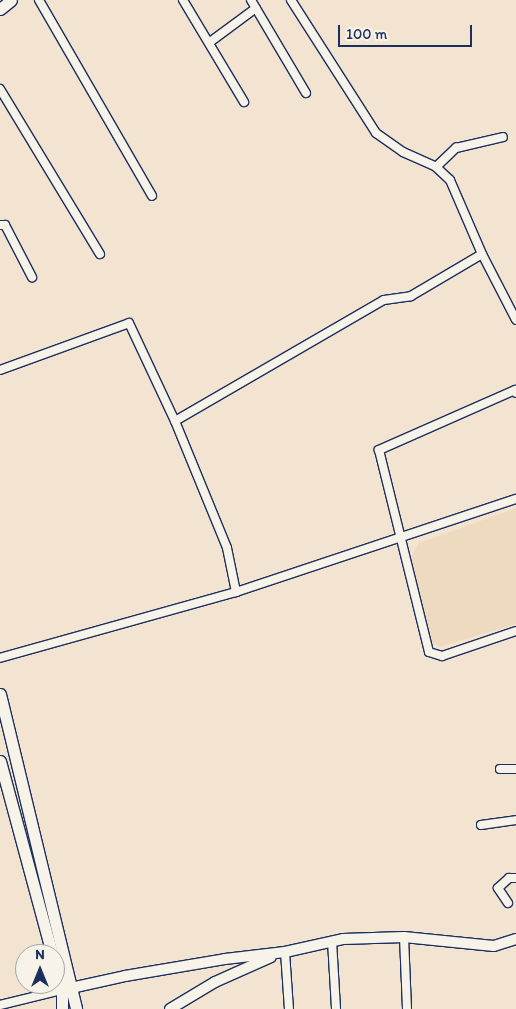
<!DOCTYPE html>
<style>
body{margin:0}
#map{position:relative;width:516px;height:1009px;overflow:hidden;background:#f2e4d0;font-family:Itim,sans-serif}
div>[style]{position:absolute}
.built>*{inset:0;background:#eedabf}
.roads{filter:drop-shadow(1px 0 #1b2f5e) drop-shadow(-1px 0 #1b2f5e) drop-shadow(0 1px #1b2f5e) drop-shadow(0 -1px #1b2f5e)}
.minor>*{height:8px;margin:-4px;padding:0 4px;transform-origin:4px;border-radius:4px;background:#f7f3e8}
.tertiary>*{height:10px;margin:-5px;padding:0 5px;transform-origin:5px;border-radius:5px;background:#f7f3e8}
.secondary>*{height:11px;margin:-5.5px;padding:0 5.5px;transform-origin:5.5px;border-radius:5.5px;background:#f7f3e8}
span{translate:-50% -50%;white-space:nowrap;text-align:center;line-height:1.15;-webkit-text-stroke:4px #f7f3e8;paint-order:stroke}
.north{position:absolute;left:15px;top:944px;width:50px;height:50px;box-sizing:border-box;background:#f7f3e8;border:1px solid #9fa5b1;border-radius:50%;rotate:0deg;font-size:14px;font-weight:700;line-height:20px;text-align:center;color:#1b2f5e}
.north::after{content:'';display:block;margin:auto;width:18px;height:22px;background:#1b2f5e;clip-path:polygon(50% 0,100% 100%,50% 72%,0 100%)}
.scale{position:absolute;left:338px;top:25px;width:134px;height:22px;box-sizing:border-box;border:2px solid #1b2f5e;border-top:0;padding-left:6px;font-size:15px;line-height:18px;white-space:nowrap;color:#1b2f5e;-webkit-text-stroke:4px #f7f3e8;paint-order:stroke}
</style>
<div id="map">
<div class="built">
<i style="clip-path:polygon(516px 508px,516px 624px,439px 647px,428px 639px,411px 557px,419px 543px)"></i>
</div>
<div class="roads">
<div class="minor">
<i style="left:39px;top:0;width:226px;rotate:60deg"></i>
<i style="left:183px;top:0;width:119px;rotate:59.1deg"></i>
<i style="left:251px;top:0;width:108px;rotate:59.4deg"></i>
<i style="left:291px;top:0;width:158px;rotate:57.4deg"></i>
<i style="left:376px;top:133px;width:33px;rotate:35deg"></i>
<i style="left:403px;top:152px;width:36px;rotate:24deg"></i>
<i style="left:436px;top:167px;width:19px;rotate:43deg"></i>
<i style="left:450px;top:180px;width:81px;rotate:66.6deg"></i>
<i style="left:482px;top:254px;width:74px;rotate:62.7deg"></i>
<i style="left:210px;top:42px;width:57px;rotate:-36.5deg"></i>
<i style="left:0;top:89px;width:193px;rotate:58.8deg"></i>
<i style="left:436px;top:167px;width:28px;rotate:-44deg"></i>
<i style="left:456px;top:148px;width:48px;rotate:-13.2deg"></i>
<i style="left:0;top:225px;width:5px"></i>
<i style="left:5px;top:225px;width:59px;rotate:62.6deg"></i>
<i style="left:0;top:370px;width:137px;rotate:-20deg"></i>
<i style="left:129px;top:323px;width:108px;rotate:64.9deg"></i>
<i style="left:175px;top:421px;width:137px;rotate:67.7deg"></i>
<i style="left:227px;top:548px;width:45px;rotate:78.4deg"></i>
<i style="left:236px;top:592px;width:245px;rotate:164.4deg"></i>
<i style="left:516px;top:393px;width:3px;rotate:-108deg"></i>
<i style="left:515px;top:390px;width:149px;rotate:156.2deg"></i>
<i style="left:379px;top:450px;width:208px;rotate:76.1deg"></i>
<i style="left:429px;top:652px;width:14px;rotate:17deg"></i>
<i style="left:442px;top:656px;width:78px;rotate:-18.7deg"></i>
<i style="left:175px;top:421px;width:241px;rotate:-30.1deg"></i>
<i style="left:384px;top:300px;width:27px;rotate:-8deg"></i>
<i style="left:411px;top:296px;width:82px;rotate:-30.6deg"></i>
<i style="left:236px;top:592px;width:295px;rotate:-18.4deg"></i>
<i style="left:500px;top:769px;width:16px"></i>
<i style="left:481px;top:825px;width:35px;rotate:-8deg"></i>
<i style="left:508px;top:903px;width:18px;rotate:-124deg"></i>
<i style="left:498px;top:888px;width:15px;rotate:-42deg"></i>
<i style="left:509px;top:878px;width:7px"></i>
<i style="left:404px;top:937px;width:72px;rotate:87.6deg"></i>
<i style="left:332px;top:941px;width:68px;rotate:86.6deg"></i>
<i style="left:285px;top:952px;width:57px;rotate:86deg"></i>
<i style="left:0;top:1005px;width:64px;rotate:-13.6deg"></i>
</div>
<div class="tertiary">
<i style="left:71px;top:988px;width:55px;rotate:-12.5deg"></i>
<i style="left:125px;top:976px;width:101px;rotate:-9.6deg"></i>
<i style="left:225px;top:959px;width:60px;rotate:-6.7deg"></i>
<i style="left:285px;top:952px;width:59px;rotate:-12.6deg"></i>
<i style="left:343px;top:939px;width:61px;rotate:-1.9deg"></i>
<i style="left:404px;top:937px;width:90px;rotate:5.7deg"></i>
<i style="left:494px;top:946px;width:23px;rotate:-18deg"></i>
<i style="left:170px;top:1009px;width:52px;rotate:-31deg"></i>
<i style="left:215px;top:982px;width:61px;rotate:-24.1deg"></i>
</div>
<div class="secondary">
<i style="left:0;top:9px;width:14px;rotate:-39deg"></i>
<i style="left:0;top:694px;width:324px;rotate:76.4deg"></i>
<i style="left:0;top:761px;width:200px;rotate:74.9deg"></i>
<i style="left:55px;top:965px;width:26px;rotate:74deg"></i>
<i style="left:62px;top:990px;width:19px;rotate:90deg"></i>
</div>
</div>
<div class="north">N</div>
<div class="scale">100 m</div>
</div>
